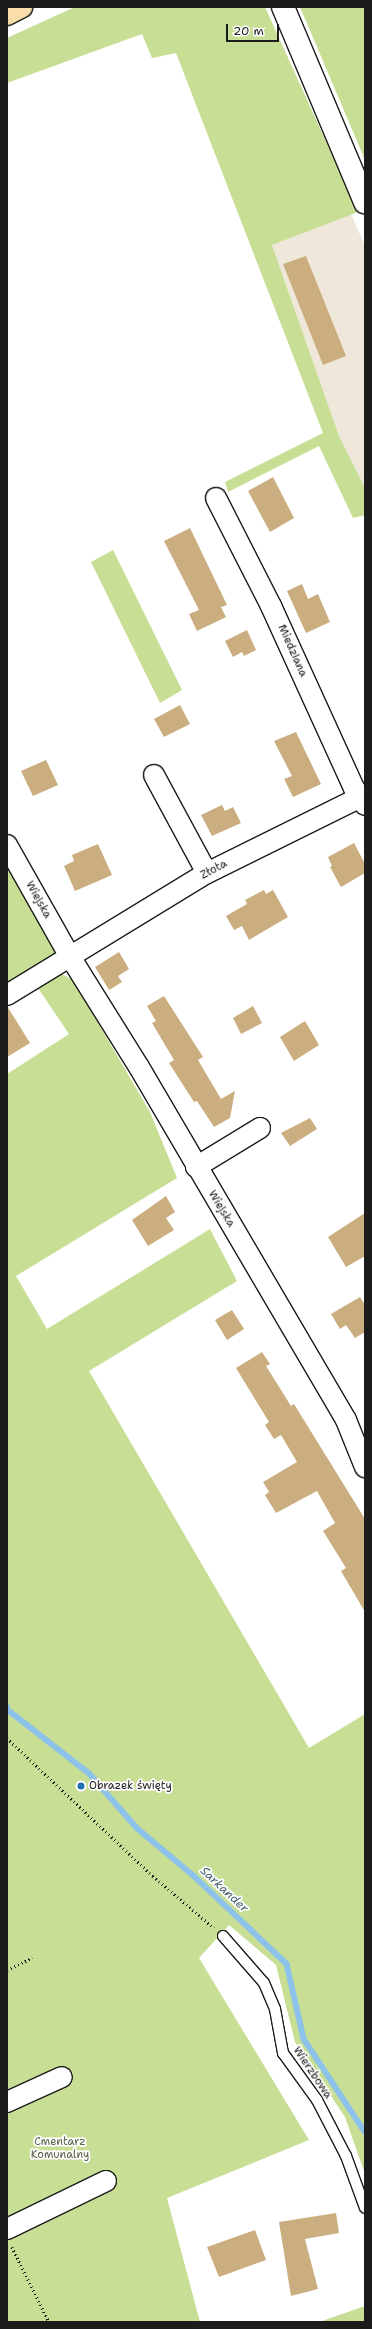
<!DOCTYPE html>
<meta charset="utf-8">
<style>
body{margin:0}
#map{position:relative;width:372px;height:2329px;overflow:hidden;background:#fff;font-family:"Shantell Sans",sans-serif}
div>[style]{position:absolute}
.built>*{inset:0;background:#efe7d9}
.green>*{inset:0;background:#c8de94}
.stream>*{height:5.5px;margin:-2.75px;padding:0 2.75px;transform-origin:2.75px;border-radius:2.75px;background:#8dc3ea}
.building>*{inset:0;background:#cbae80}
.path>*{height:2.5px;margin-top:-1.25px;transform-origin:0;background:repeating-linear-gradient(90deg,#1c1c1c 0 1px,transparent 0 4px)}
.roads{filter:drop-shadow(1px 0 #1c1c1c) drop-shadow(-1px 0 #1c1c1c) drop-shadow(0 1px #1c1c1c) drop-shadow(0 -1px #1c1c1c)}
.lane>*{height:10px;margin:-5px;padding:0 5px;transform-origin:5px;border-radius:5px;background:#fff}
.street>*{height:20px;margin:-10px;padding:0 10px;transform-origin:10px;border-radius:10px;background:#fff}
.secondary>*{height:22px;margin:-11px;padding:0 11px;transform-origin:11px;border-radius:11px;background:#fff}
.highway>*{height:22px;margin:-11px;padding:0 11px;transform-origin:11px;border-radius:11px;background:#f9deab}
.dots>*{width:11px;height:11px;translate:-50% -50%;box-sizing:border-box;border:2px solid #fff;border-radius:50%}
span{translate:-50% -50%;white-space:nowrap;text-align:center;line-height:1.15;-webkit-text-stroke:3.5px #fff;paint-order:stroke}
.street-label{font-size:11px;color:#1c1c1c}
.poi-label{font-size:11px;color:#1c1c1c}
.left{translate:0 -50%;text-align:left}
.park-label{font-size:11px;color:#586046}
.water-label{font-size:12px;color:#495f6e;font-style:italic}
.frame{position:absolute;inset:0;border:8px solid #1c1c1c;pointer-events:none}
.scale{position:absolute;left:226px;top:24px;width:53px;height:18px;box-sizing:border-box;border:2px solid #1c1c1c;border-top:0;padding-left:5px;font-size:12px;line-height:14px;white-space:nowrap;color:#1c1c1c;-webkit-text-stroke:3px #fff;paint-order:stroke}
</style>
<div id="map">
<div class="built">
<i style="clip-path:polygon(351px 214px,365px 246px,365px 488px,339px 436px,272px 245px)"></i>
</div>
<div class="green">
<i style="clip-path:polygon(75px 7px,265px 7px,358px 212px,272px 245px,339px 436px,365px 488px,365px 515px,353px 518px,319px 446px,228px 492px,225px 482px,323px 433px,176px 53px,152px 58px,142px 34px,7px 83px,7px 38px)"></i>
<i style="clip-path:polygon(300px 7px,365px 7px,365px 160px)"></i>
<i style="clip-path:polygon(113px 550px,182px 690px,160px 703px,91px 562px)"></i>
<i style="clip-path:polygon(7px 859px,61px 951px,7px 987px)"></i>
<i style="clip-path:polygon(60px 973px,73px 980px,150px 1112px,177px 1178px,16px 1276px,47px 1329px,210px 1229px,237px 1281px,89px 1371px,309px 1748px,365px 1714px,365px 2174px,345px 2117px,295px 2042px,276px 1965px,229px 1925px,199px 1958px,309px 2140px,167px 2198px,200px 2322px,7px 2322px,7px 1074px,69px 1034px,38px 988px)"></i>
<i style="clip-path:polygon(365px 2306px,365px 2322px,319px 2322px)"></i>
</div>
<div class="stream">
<i style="left:7px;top:1706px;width:4px;rotate:76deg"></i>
<i style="left:8px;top:1710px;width:103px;rotate:37.9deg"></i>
<i style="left:89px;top:1773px;width:73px;rotate:48.9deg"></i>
<i style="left:137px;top:1828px;width:75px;rotate:40.1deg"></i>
<i style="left:194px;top:1876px;width:128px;rotate:43.4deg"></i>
<i style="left:287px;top:1964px;width:77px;rotate:77.2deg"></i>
<i style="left:304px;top:2039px;width:111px;rotate:56.7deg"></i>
</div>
<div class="building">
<i style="clip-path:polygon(306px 256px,346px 356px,323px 365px,283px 264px)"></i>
<i style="clip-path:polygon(273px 477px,294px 518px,270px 532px,248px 491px)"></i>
<i style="clip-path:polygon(190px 528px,227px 605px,221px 607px,226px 617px,197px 631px,189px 614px,199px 610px,164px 541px)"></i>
<i style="clip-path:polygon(302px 584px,308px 599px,318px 594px,330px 622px,306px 633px,287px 591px)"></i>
<i style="clip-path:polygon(247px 630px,256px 650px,244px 656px,242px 652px,233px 657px,225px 641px)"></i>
<i style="clip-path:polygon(180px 705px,190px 724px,164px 737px,154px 719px)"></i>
<i style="clip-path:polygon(296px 732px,321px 784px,293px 797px,284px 779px,292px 776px,274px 741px)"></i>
<i style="clip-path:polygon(46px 760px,58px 785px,33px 796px,21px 771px)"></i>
<i style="clip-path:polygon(222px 805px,225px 811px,233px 807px,241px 823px,212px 836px,201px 815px)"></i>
<i style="clip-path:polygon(354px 843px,365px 864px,365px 873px,341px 887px,330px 867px,332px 866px,328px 857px)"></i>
<i style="clip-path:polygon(98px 844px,112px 875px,75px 891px,64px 866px,74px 861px,72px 855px)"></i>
<i style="clip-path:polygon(264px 890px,266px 894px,273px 890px,288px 917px,249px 940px,242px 926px,234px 930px,226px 916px,247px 904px,245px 900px)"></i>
<i style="clip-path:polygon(119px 952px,129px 969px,118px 976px,122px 982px,109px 990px,95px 967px)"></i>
<i style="clip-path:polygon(164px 996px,203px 1057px,198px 1060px,221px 1099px,235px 1091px,230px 1118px,214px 1127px,197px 1101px,194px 1102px,169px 1063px,174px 1060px,152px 1023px,156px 1021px,147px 1006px)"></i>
<i style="clip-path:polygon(7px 1006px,30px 1043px,7px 1057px)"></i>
<i style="clip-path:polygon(253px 1006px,262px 1023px,241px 1034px,233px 1018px)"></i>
<i style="clip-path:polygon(305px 1021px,319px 1045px,294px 1061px,280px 1037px)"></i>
<i style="clip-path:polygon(310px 1118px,317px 1129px,290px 1146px,281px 1133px)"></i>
<i style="clip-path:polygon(166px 1196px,175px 1212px,166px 1218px,174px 1230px,148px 1246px,132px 1220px)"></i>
<i style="clip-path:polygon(365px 1213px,365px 1256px,346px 1267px,328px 1237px)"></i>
<i style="clip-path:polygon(360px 1297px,365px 1305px,365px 1332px,355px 1338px,346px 1325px,340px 1329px,331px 1314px)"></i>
<i style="clip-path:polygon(232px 1310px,244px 1329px,227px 1340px,215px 1320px)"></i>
<i style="clip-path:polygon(262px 1352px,270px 1364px,266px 1366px,291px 1406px,294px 1404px,365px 1519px,365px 1612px,341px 1571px,346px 1568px,323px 1531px,335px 1523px,317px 1491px,276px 1513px,265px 1495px,269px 1492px,263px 1482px,297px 1462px,281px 1435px,274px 1439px,265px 1425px,269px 1422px,236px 1368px)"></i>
<i style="clip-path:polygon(336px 2213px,339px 2233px,305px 2239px,318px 2289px,291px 2296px,279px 2222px)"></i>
<i style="clip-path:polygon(255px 2230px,266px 2260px,219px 2277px,207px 2247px)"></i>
</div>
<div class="path">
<i style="left:7px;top:1738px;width:201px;rotate:43.4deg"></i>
<i style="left:153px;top:1876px;width:80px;rotate:40.4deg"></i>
<i style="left:7px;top:1970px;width:28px;rotate:-26deg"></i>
<i style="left:12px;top:2247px;width:84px;rotate:63.7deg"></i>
</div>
<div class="roads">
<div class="lane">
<i style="left:223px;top:1936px;width:62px;rotate:48.9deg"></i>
<i style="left:264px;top:1983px;width:28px;rotate:67deg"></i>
<i style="left:275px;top:2009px;width:45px;rotate:79.7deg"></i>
<i style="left:283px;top:2053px;width:58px;rotate:54.1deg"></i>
<i style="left:317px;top:2100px;width:63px;rotate:62.6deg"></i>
<i style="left:346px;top:2156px;width:55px;rotate:69.9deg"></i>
</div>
<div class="street">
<i style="left:216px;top:498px;width:121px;rotate:63deg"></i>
<i style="left:271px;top:606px;width:200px;rotate:65.5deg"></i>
<i style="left:354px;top:788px;width:20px;rotate:57deg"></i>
<i style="left:154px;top:775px;width:111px;rotate:61.6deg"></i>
<i style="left:7px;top:845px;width:126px;rotate:60.6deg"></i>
<i style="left:69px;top:955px;width:132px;rotate:58deg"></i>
<i style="left:139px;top:1067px;width:409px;rotate:59.6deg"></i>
<i style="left:346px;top:1420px;width:51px;rotate:68deg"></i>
<i style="left:7px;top:995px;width:234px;rotate:-31.4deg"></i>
<i style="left:207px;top:873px;width:176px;rotate:-26.3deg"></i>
<i style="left:196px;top:1167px;width:75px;rotate:-31.4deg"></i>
<i style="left:7px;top:2102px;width:60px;rotate:-24.4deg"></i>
<i style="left:7px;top:2229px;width:110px;rotate:-25.9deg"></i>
</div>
<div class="secondary">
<i style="left:283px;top:7px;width:212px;rotate:67.2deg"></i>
</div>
<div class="highway">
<i style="left:7px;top:14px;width:16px;rotate:-27deg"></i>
</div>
</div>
<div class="dots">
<i style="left:81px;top:1786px;background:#1f6fb2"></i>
</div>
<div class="street-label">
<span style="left:292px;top:651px;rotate:66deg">Miedziana</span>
<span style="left:214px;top:870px;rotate:-28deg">Złota</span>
<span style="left:38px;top:900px;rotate:61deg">Wiejska</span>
<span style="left:221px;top:1209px;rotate:59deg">Wiejska</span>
<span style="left:312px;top:2073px;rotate:56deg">Wierzbowa</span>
</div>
<div class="poi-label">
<span class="left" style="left:89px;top:1786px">Obrazek święty</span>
</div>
<div class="park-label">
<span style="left:60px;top:2149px">Cmentarz<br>Komunalny</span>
</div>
<div class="water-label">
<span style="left:224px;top:1890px;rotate:43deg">Sarkander</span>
</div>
<div class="frame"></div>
<div class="scale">20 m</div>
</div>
